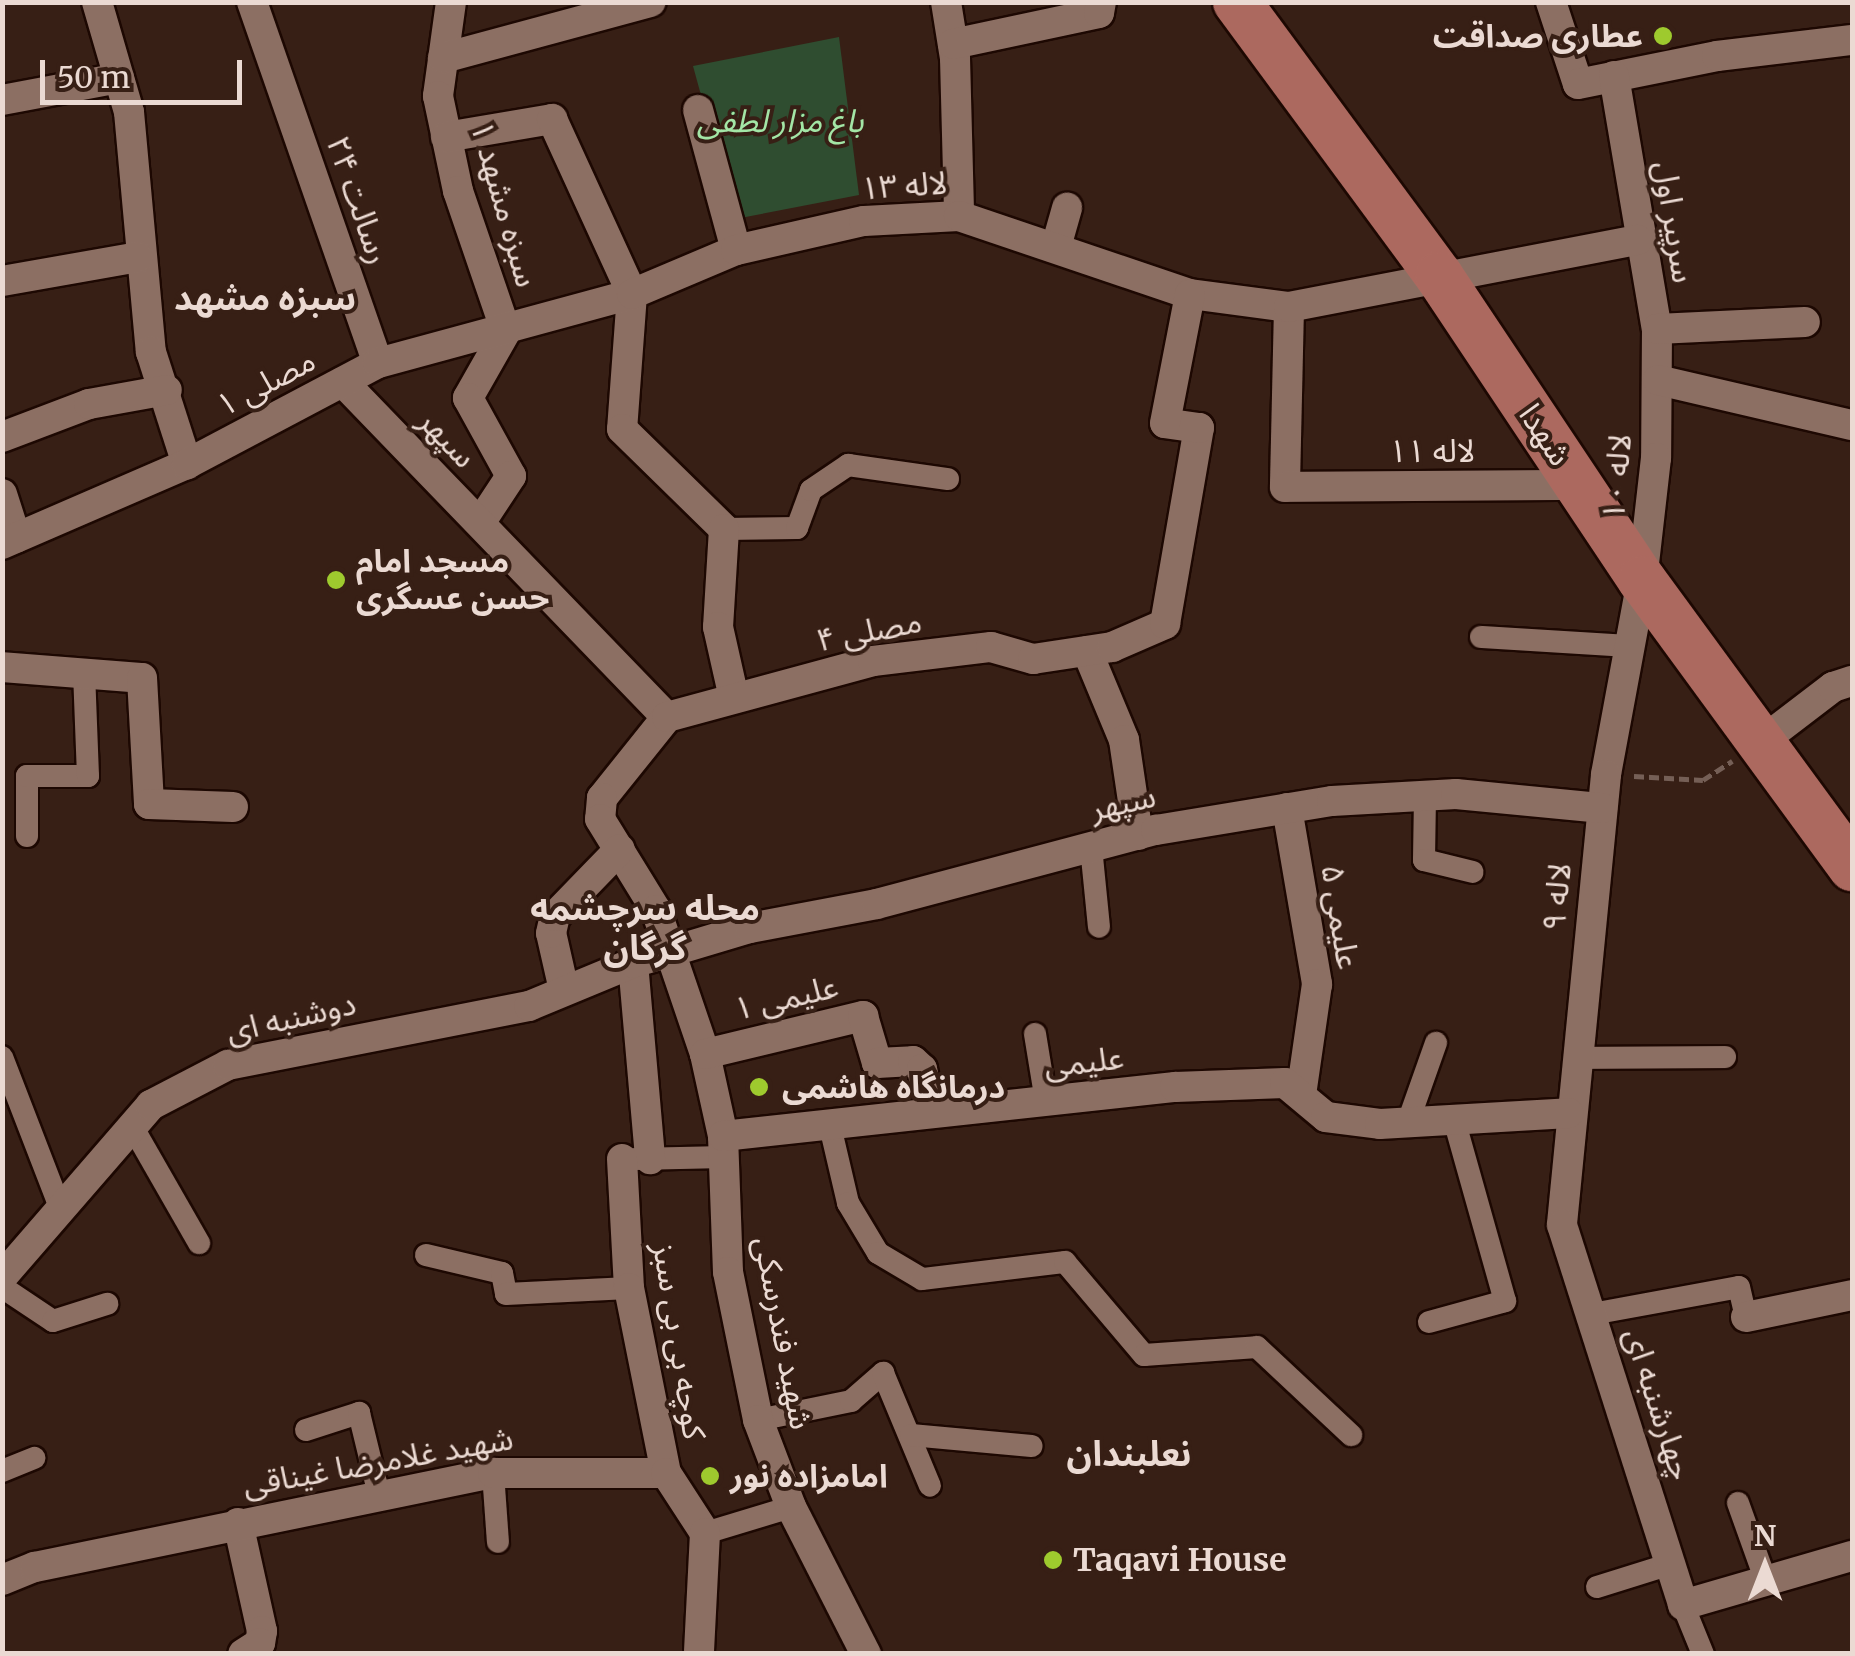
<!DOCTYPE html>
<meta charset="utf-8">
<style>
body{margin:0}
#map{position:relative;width:1855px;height:1656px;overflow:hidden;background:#371f15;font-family:Merriweather,"Noto Sans Arabic",serif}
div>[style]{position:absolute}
.green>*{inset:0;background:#2f4d30}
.path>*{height:5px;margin-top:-2.5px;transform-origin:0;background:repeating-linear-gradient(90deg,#755f56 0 10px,transparent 0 15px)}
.roads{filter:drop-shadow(2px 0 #1d0802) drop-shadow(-2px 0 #1d0802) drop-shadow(0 2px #1d0802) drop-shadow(0 -2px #1d0802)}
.pedestrian>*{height:22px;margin:-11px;padding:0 11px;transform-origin:11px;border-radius:11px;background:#8c6f63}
.minor>*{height:30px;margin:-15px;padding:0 15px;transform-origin:15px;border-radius:15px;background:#8c6f63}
.primary>*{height:48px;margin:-24px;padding:0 24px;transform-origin:24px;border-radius:24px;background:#ac695f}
.dots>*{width:28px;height:28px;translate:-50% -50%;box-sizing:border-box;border:5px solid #371f15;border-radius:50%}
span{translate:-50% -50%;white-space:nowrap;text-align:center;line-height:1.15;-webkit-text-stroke:8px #371f15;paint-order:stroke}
.poi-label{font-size:32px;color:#ebdad3;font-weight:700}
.right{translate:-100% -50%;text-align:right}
.left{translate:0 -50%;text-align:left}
.park-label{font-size:32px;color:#a3e6a6;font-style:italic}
.street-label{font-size:32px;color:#ebdad3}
.neighbourhood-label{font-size:35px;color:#ebdad3;font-weight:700}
.frame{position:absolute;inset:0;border:5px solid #ebdad3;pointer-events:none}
.north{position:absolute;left:1715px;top:1516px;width:100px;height:100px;-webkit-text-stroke:8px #371f15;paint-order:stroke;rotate:0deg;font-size:28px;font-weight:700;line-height:40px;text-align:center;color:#ebdad3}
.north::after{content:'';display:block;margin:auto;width:35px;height:45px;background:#ebdad3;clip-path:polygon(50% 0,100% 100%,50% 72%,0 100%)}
.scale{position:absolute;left:40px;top:60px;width:202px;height:45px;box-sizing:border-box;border:5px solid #ebdad3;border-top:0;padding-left:12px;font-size:30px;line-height:35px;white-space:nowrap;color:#ebdad3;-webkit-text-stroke:8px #371f15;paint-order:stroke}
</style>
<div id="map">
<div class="green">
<i style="clip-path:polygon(839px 37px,859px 195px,735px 219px,693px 66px)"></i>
</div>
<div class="path">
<i style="left:1634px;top:776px;width:69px;rotate:3.3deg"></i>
<i style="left:1703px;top:780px;width:35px;rotate:-33deg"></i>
</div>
<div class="roads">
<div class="pedestrian">
<i style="left:724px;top:529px;width:73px;rotate:-0.8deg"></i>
<i style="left:797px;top:528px;width:40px;rotate:-69.8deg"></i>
<i style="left:811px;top:490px;width:45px;rotate:-34deg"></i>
<i style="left:848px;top:465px;width:101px;rotate:8deg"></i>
<i style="left:1481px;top:637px;width:149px;rotate:3.5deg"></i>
<i style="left:1425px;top:796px;width:64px;rotate:90.9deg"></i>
<i style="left:1424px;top:860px;width:50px;rotate:13.8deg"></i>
<i style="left:27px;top:836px;width:60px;rotate:-90deg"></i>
<i style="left:27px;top:776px;width:61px"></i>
<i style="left:88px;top:776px;width:103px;rotate:-92.2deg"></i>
<i style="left:1091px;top:847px;width:80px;rotate:84.3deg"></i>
<i style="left:1035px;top:1034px;width:68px;rotate:80.7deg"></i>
<i style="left:2px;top:1057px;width:159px;rotate:68.9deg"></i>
<i style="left:1575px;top:1058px;width:150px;rotate:-0.4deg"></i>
<i style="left:1408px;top:1122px;width:84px;rotate:-70.5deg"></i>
<i style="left:132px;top:1126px;width:135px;rotate:60.2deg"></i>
<i style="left:830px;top:1126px;width:79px;rotate:76.8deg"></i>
<i style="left:848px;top:1203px;width:58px;rotate:59deg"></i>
<i style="left:878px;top:1253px;width:51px;rotate:30.6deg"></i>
<i style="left:922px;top:1279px;width:144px;rotate:-6.8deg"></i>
<i style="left:1065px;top:1262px;width:122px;rotate:49.7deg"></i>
<i style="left:1144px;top:1355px;width:113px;rotate:-4deg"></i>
<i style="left:1257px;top:1347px;width:129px;rotate:43.1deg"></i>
<i style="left:635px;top:1159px;width:90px;rotate:-1.3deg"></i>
<i style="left:426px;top:1255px;width:78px;rotate:13.3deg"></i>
<i style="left:502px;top:1273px;width:21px;rotate:79deg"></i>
<i style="left:506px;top:1294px;width:123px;rotate:-2.8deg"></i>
<i style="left:2px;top:1287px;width:61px;rotate:33.7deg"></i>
<i style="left:53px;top:1321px;width:57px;rotate:-17.5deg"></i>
<i style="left:1592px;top:1314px;width:149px;rotate:-10.4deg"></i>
<i style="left:1739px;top:1287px;width:31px;rotate:77deg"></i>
<i style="left:1429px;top:1322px;width:79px;rotate:-15.4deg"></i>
<i style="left:1505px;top:1301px;width:188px;rotate:-105.7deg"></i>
<i style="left:758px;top:1420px;width:95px;rotate:-11.5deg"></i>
<i style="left:851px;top:1401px;width:43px;rotate:-41.2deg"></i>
<i style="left:883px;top:1373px;width:122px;rotate:67.4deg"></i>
<i style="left:306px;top:1430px;width:56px;rotate:-17.8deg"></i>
<i style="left:359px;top:1413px;width:89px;rotate:76.3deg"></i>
<i style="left:911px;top:1435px;width:121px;rotate:5.2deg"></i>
<i style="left:2px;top:1471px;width:35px;rotate:-22deg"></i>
<i style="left:493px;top:1473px;width:69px;rotate:85.9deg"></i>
<i style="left:1738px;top:1503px;width:83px;rotate:70.3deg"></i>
<i style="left:705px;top:1533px;width:90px;rotate:-16.8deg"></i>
<i style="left:1597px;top:1587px;width:77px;rotate:-17.3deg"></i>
<i style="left:1683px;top:1605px;width:53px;rotate:67.8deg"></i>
</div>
<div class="minor">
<i style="left:97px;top:2px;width:115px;rotate:73.8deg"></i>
<i style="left:129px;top:112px;width:241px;rotate:84.8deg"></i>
<i style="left:151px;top:352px;width:118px;rotate:72.2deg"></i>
<i style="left:252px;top:2px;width:382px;rotate:70.8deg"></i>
<i style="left:451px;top:2px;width:95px;rotate:97.9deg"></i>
<i style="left:438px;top:96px;width:97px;rotate:78.1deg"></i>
<i style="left:458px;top:191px;width:148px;rotate:71.1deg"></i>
<i style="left:506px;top:331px;width:77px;rotate:119.6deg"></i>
<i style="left:468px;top:398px;width:89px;rotate:61.1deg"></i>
<i style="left:511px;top:476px;width:56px;rotate:123.4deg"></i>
<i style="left:946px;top:2px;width:57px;rotate:80.9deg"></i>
<i style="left:955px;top:58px;width:158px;rotate:88.5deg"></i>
<i style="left:1551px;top:2px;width:86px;rotate:71.8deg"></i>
<i style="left:1578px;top:84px;width:142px;rotate:-11.4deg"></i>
<i style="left:1717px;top:56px;width:136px;rotate:-6.8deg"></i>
<i style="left:953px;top:44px;width:149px;rotate:-12deg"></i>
<i style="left:1099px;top:13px;width:11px;rotate:-80deg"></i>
<i style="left:443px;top:58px;width:215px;rotate:-15.1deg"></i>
<i style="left:1614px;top:76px;width:257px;rotate:80.4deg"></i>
<i style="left:1657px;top:329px;width:129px;rotate:90.4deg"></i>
<i style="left:1656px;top:458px;width:123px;rotate:96.5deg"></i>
<i style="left:1642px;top:580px;width:198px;rotate:100.5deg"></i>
<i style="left:1606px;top:775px;width:452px;rotate:95.6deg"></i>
<i style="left:1562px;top:1225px;width:399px;rotate:72.3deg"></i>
<i style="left:1683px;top:1605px;width:176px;rotate:-16.2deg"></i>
<i style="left:2px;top:100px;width:119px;rotate:-10.6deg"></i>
<i style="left:698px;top:110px;width:145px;rotate:74.8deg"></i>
<i style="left:446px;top:137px;width:108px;rotate:-9.6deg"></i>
<i style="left:552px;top:119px;width:192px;rotate:65.4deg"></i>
<i style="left:632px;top:294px;width:135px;rotate:94.2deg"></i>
<i style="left:622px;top:429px;width:143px;rotate:44.4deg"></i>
<i style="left:724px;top:529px;width:98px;rotate:93.5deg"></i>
<i style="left:718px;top:627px;width:73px;rotate:77.3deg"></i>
<i style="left:1056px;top:247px;width:41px;rotate:-74.2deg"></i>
<i style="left:2px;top:281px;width:138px;rotate:-10deg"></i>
<i style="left:1289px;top:307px;width:180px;rotate:91.3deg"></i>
<i style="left:1285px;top:487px;width:294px;rotate:-0.4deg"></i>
<i style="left:1657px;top:329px;width:148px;rotate:-2.7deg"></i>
<i style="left:1658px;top:380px;width:199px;rotate:13.1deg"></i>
<i style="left:343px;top:382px;width:466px;rotate:46deg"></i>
<i style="left:2px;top:437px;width:93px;rotate:-20.8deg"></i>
<i style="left:89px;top:404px;width:79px;rotate:-10.2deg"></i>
<i style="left:2px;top:494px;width:46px;rotate:72.3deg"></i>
<i style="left:2px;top:544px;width:202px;rotate:-23.4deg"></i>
<i style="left:187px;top:464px;width:216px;rotate:-27.9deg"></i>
<i style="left:378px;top:363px;width:263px;rotate:-15.2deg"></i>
<i style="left:632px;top:294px;width:113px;rotate:-22.9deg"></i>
<i style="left:736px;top:250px;width:131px;rotate:-12.8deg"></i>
<i style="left:864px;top:221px;width:95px;rotate:-3deg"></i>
<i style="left:959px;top:216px;width:244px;rotate:18.7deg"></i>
<i style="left:1190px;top:294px;width:100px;rotate:7.5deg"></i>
<i style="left:1289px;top:307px;width:355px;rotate:-10.9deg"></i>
<i style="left:1087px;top:651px;width:96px;rotate:67.4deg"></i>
<i style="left:1124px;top:740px;width:96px;rotate:81.6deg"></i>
<i style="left:2px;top:667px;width:140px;rotate:4.5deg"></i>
<i style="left:142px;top:678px;width:126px;rotate:86.8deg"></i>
<i style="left:149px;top:804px;width:84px;rotate:2deg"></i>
<i style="left:667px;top:717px;width:104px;rotate:128.7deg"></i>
<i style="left:602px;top:798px;width:21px;rotate:95deg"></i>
<i style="left:600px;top:819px;width:107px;rotate:58.4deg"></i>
<i style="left:656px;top:910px;width:152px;rotate:71.2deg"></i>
<i style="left:705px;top:1054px;width:84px;rotate:77.6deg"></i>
<i style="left:723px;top:1136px;width:136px;rotate:87.9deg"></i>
<i style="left:728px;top:1272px;width:151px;rotate:78.5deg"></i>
<i style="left:758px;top:1420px;width:93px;rotate:69.2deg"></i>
<i style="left:791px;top:1507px;width:165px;rotate:63deg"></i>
<i style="left:667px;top:717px;width:213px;rotate:-15.2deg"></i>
<i style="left:873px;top:661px;width:119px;rotate:-6.8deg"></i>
<i style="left:991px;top:647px;width:44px;rotate:15.9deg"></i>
<i style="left:1033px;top:659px;width:80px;rotate:-8.6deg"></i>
<i style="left:1112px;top:647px;width:58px;rotate:-23.5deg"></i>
<i style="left:1165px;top:624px;width:199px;rotate:-80.2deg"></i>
<i style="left:1199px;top:428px;width:34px;rotate:-172deg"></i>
<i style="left:1165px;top:423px;width:131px;rotate:-79deg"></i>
<i style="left:1761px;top:742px;width:91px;rotate:-37.4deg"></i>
<i style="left:1833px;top:687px;width:20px;rotate:-18deg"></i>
<i style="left:1287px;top:808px;width:179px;rotate:80.3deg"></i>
<i style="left:1317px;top:984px;width:112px;rotate:98.2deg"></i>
<i style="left:633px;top:963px;width:197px;rotate:85deg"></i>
<i style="left:564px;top:990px;width:58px;rotate:-102.8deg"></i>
<i style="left:551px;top:933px;width:17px;rotate:-77deg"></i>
<i style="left:555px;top:916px;width:93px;rotate:-45.9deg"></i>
<i style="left:705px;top:1054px;width:163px;rotate:-13.5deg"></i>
<i style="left:863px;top:1016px;width:49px;rotate:73.4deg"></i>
<i style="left:877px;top:1063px;width:36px;rotate:-3deg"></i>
<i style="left:913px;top:1061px;width:12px;rotate:42deg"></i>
<i style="left:922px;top:1069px;width:43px;rotate:77.9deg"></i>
<i style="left:723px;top:1136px;width:455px;rotate:-6.2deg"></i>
<i style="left:1175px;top:1087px;width:110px;rotate:-2.1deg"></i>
<i style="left:1285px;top:1083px;width:53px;rotate:39.7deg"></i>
<i style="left:1326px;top:1117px;width:54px;rotate:7.4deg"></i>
<i style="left:1380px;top:1124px;width:189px;rotate:-3.3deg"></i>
<i style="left:622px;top:1159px;width:129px;rotate:86.9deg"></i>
<i style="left:629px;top:1288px;width:189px;rotate:78.7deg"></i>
<i style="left:2px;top:1277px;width:228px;rotate:-49.1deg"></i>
<i style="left:151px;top:1105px;width:87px;rotate:-27.5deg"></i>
<i style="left:228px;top:1065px;width:307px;rotate:-11.1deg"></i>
<i style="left:529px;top:1006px;width:113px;rotate:-22.5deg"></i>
<i style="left:633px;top:963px;width:122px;rotate:-16.7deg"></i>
<i style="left:750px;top:928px;width:129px;rotate:-10.7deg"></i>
<i style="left:877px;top:904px;width:289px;rotate:-14.9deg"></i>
<i style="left:1156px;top:830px;width:178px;rotate:-9.4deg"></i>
<i style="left:1332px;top:801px;width:124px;rotate:-3.2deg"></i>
<i style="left:1456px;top:794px;width:147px;rotate:5.5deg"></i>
<i style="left:1746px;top:1317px;width:108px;rotate:-11.7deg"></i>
<i style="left:238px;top:1523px;width:111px;rotate:77.5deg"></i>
<i style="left:262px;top:1631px;width:12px;rotate:99deg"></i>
<i style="left:260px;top:1643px;width:20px;rotate:147deg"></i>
<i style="left:2px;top:1580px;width:35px;rotate:-22deg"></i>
<i style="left:35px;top:1567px;width:468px;rotate:-11.6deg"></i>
<i style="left:493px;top:1473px;width:173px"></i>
<i style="left:666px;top:1473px;width:72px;rotate:57deg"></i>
<i style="left:705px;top:1533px;width:118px;rotate:92.9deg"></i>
</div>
<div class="primary">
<i style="left:1237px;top:2px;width:340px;rotate:53.6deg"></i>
<i style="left:1439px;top:276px;width:366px;rotate:56.3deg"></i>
<i style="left:1642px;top:580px;width:356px;rotate:53.8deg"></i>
</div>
</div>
<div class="dots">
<i style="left:1663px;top:36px;background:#9eca2e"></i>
<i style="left:336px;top:580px;background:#9eca2e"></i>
<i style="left:759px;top:1087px;background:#9eca2e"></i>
<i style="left:710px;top:1476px;background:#9eca2e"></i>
<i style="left:1053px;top:1560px;background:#9eca2e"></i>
</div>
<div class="poi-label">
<span class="right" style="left:1643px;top:36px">عطاری صداقت</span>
<span class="left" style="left:356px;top:580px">مسجد امام<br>حسن عسگری</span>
<span class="left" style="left:782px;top:1087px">درمانگاه هاشمی</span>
<span class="left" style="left:730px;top:1476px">امامزاده نور</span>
<span class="left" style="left:1073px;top:1560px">Taqavi House</span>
</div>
<div class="park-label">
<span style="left:780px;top:121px">باغ مزار لطفی</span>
</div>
<div class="street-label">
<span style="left:904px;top:186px;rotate:-4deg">لاله ۱۳</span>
<span style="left:358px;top:200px;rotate:71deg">۲۴ رسالت</span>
<span style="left:504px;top:204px;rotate:74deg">۱ سبزه مشهد</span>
<span style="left:1674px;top:222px;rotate:81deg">سرپیر اول</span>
<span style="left:266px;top:383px;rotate:-28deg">۱ مصلی</span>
<span style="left:1545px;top:435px;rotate:56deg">شهدا</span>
<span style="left:447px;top:439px;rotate:46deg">سپهر</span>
<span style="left:1432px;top:451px">۱۱ لاله</span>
<span style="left:1617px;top:477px;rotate:-85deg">لاله ۱۰</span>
<span style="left:869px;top:631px;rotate:-11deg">۴ مصلی</span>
<span style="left:1123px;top:803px;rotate:-13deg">سپهر</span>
<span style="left:1557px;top:897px;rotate:-84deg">۹ لاله</span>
<span style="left:1340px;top:917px;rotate:81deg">۵ علیمی</span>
<span style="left:786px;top:998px;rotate:-13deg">۱ علیمی</span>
<span style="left:291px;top:1018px;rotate:-13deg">دوشنبه ای</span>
<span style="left:1084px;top:1062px;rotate:-6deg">علیمی</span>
<span style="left:783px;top:1333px;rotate:79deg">شهید فندرسکی</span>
<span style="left:679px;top:1341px;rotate:81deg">کوچه بی بی سبز</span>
<span style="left:1658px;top:1404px;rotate:72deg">چهارشنبه ای</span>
<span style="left:378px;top:1462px;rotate:-10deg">شهید غلامرضا غیناقی</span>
</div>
<div class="neighbourhood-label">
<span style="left:265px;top:298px">سبزه مشهد</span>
<span style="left:645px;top:928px">محله سرچشمه<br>گرگان</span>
<span style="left:1129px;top:1454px">نعلبندان</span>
</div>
<div class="frame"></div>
<div class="north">N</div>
<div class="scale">50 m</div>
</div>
